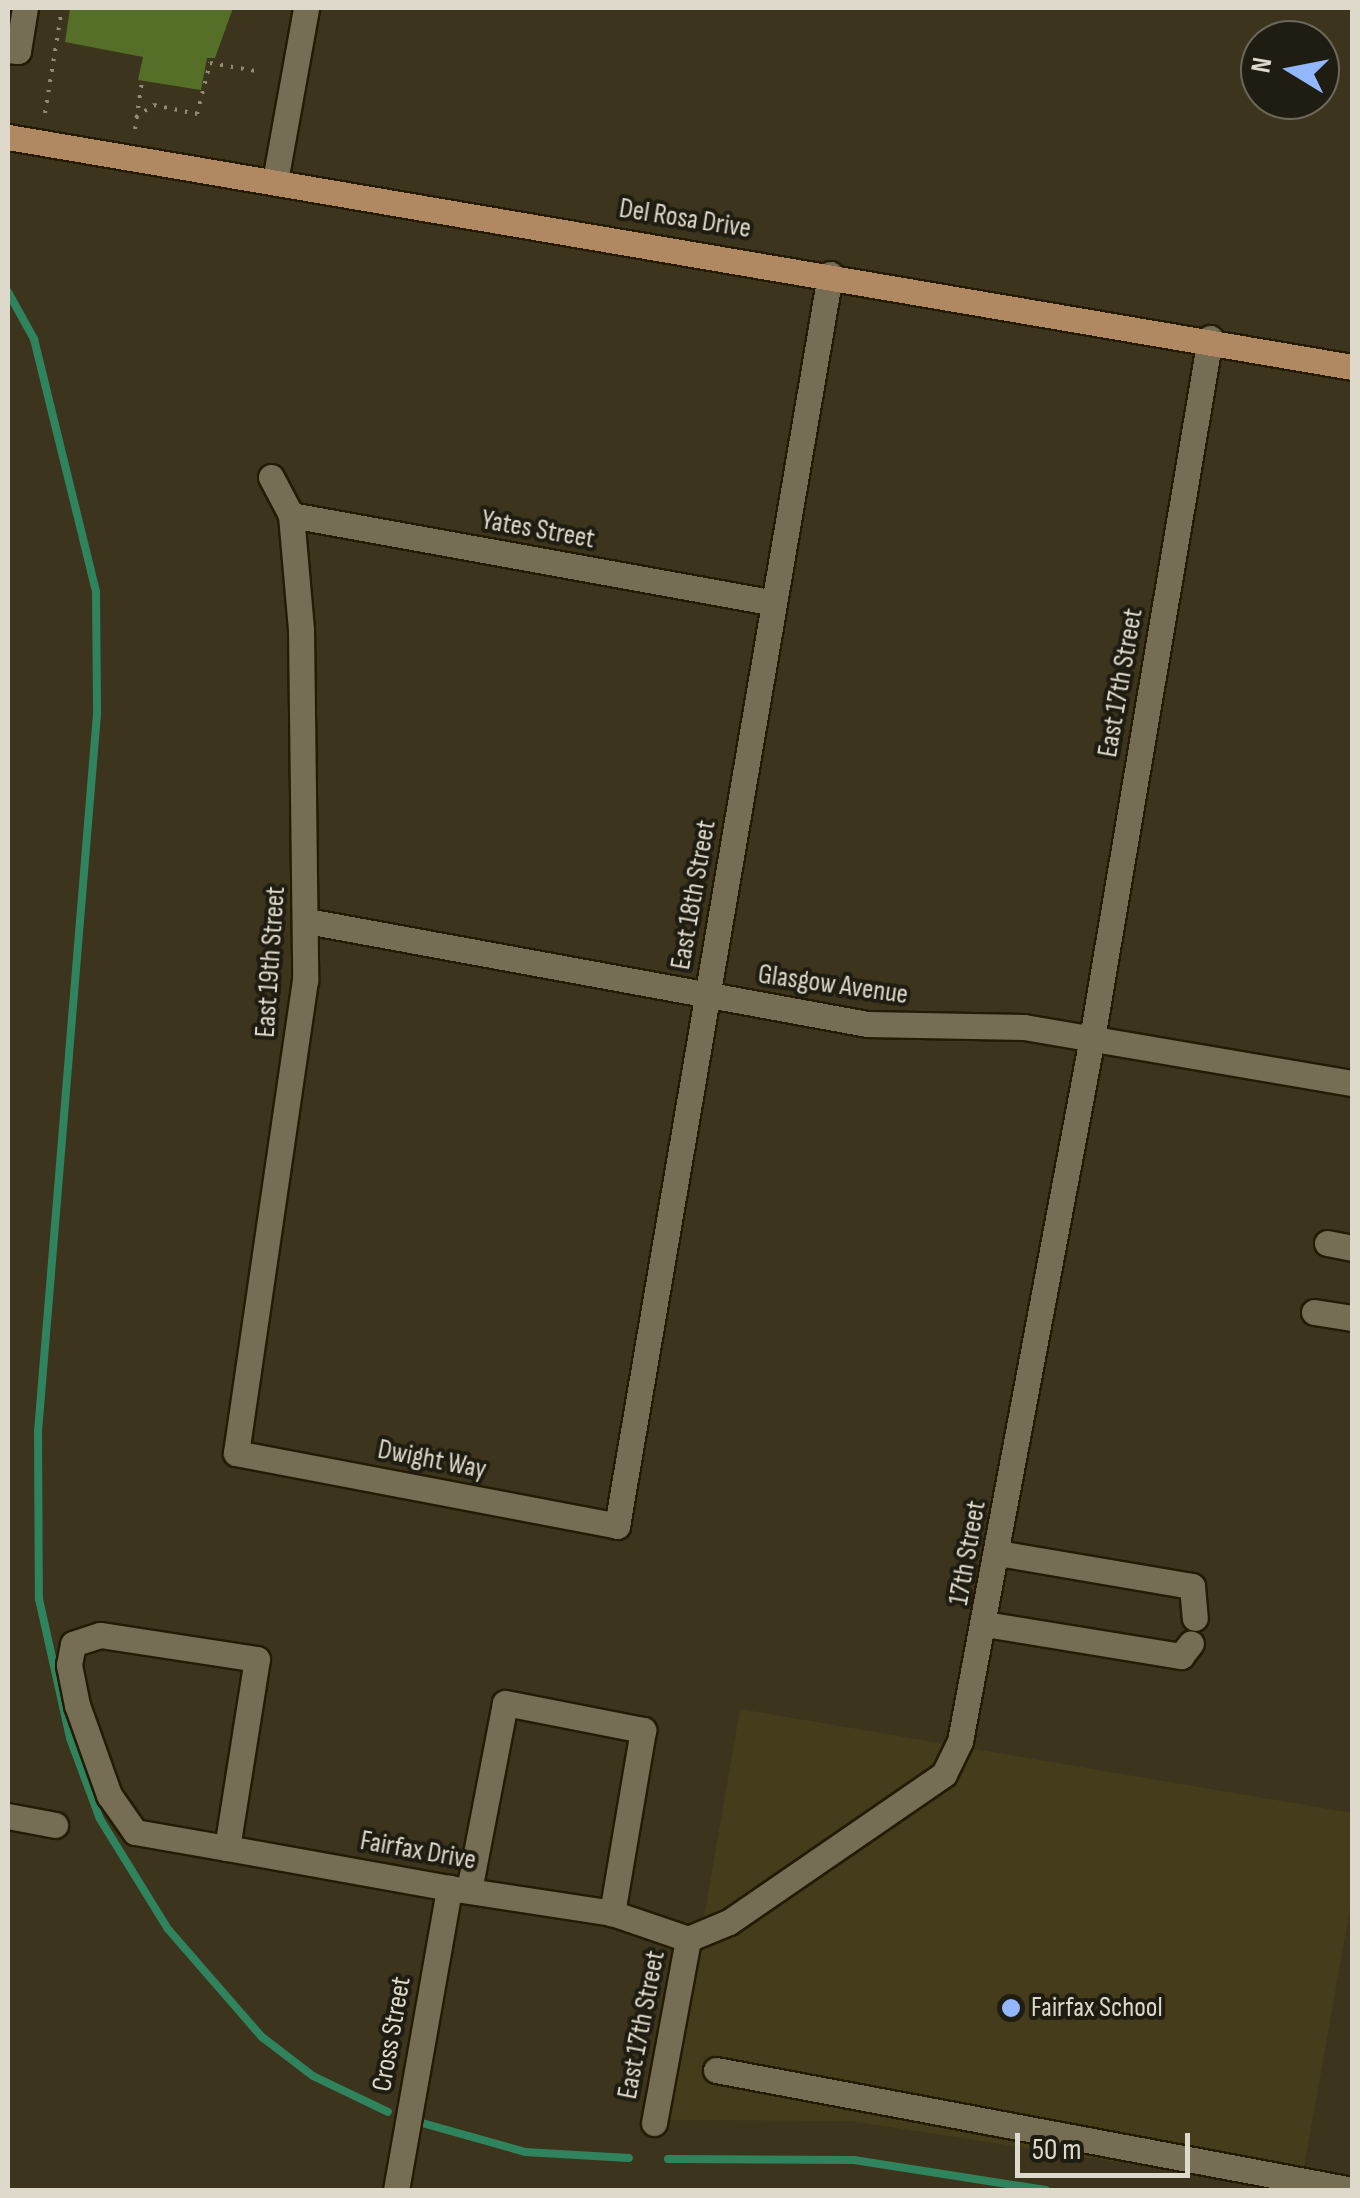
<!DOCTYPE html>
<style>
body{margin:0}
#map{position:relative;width:1360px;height:2198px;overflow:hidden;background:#3c341c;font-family:"Sofia Sans Condensed",sans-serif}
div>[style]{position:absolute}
.built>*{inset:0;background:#453c1c}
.stream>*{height:8px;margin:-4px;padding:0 4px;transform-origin:4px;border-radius:4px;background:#2f845d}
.building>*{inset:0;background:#566f28}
.path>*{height:4px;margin-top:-2px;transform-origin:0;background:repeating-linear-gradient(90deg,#918b78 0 2.5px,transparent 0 10.5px)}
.roads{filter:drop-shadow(2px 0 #231b04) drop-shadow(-2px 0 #231b04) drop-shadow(0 2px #231b04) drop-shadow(0 -2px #231b04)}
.minor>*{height:25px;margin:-12.5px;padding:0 12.5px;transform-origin:12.5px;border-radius:12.5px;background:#766e54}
.major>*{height:25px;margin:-12.5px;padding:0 12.5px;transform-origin:12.5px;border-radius:12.5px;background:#b08861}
.dots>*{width:28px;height:28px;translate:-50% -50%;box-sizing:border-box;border:5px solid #1f1c11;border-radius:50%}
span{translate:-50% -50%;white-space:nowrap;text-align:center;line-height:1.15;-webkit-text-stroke:8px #1f1c11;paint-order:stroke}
.street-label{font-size:28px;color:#ded9cb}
.poi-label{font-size:28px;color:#ded9cb}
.left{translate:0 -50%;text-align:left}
.frame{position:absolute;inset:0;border:10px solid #ded9cb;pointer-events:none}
.north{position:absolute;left:1240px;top:20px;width:100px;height:100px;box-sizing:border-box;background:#1f1c11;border:2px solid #6b685b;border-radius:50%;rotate:280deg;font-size:28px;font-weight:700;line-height:40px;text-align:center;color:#ded9cb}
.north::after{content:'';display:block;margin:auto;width:35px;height:45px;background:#92b7fd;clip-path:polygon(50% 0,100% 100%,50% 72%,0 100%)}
.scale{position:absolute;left:1015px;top:2133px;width:175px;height:45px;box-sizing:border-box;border:5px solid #ded9cb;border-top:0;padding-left:12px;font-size:30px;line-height:35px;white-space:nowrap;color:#ded9cb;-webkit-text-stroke:8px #1f1c11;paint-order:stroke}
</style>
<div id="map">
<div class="built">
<i style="clip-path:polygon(740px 1709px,1352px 1813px,1352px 1898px,1300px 2190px,850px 2121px,669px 2120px)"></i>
</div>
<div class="stream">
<i style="left:8px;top:292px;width:54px;rotate:61deg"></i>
<i style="left:34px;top:339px;width:260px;rotate:76.2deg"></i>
<i style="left:96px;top:592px;width:122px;rotate:89.5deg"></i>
<i style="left:97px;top:714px;width:719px;rotate:94.7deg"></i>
<i style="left:38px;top:1431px;width:168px;rotate:89.7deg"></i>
<i style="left:39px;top:1599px;width:142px;rotate:77.4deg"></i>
<i style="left:70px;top:1738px;width:86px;rotate:69.7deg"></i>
<i style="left:100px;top:1819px;width:129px;rotate:58.3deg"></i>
<i style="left:168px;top:1929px;width:143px;rotate:49deg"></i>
<i style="left:262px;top:2037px;width:64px;rotate:37.4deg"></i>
<i style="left:313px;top:2076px;width:83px;rotate:25.6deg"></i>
<i style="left:415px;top:2121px;width:114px;rotate:15.7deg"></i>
<i style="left:525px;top:2152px;width:104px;rotate:3.3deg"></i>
<i style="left:668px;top:2159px;width:186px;rotate:0.3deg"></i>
<i style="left:854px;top:2160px;width:194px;rotate:8.9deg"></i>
</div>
<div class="building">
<i style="clip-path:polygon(70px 8px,233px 8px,215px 58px,207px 58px,201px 90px,138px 80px,143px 57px,65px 42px)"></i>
</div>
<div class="path">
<i style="left:45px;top:113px;width:106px;rotate:-80.8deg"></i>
<i style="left:136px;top:117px;width:22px;rotate:-34deg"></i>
<i style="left:154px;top:105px;width:44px;rotate:11.8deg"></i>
<i style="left:197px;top:114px;width:53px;rotate:-75.7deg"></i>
<i style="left:210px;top:63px;width:47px;rotate:9.9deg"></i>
<i style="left:135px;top:129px;width:49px;rotate:-81.7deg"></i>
</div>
<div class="roads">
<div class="minor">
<i style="left:8px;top:50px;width:10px;rotate:6deg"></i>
<i style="left:18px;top:51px;width:44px;rotate:-80.8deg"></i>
<i style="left:275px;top:181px;width:176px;rotate:-79.8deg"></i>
<i style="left:271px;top:477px;width:43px;rotate:62.2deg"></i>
<i style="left:291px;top:515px;width:115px;rotate:85deg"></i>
<i style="left:301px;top:630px;width:350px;rotate:89.3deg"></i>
<i style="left:305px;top:980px;width:478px;rotate:98.3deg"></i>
<i style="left:236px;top:1453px;width:388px;rotate:10.8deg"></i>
<i style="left:617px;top:1526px;width:1270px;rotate:-80.34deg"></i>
<i style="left:291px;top:515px;width:491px;rotate:10.3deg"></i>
<i style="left:307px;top:921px;width:569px;rotate:10.42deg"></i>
<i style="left:867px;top:1024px;width:157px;rotate:1.1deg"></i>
<i style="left:1024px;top:1027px;width:333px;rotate:9.7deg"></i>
<i style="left:1327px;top:1243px;width:25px;rotate:11deg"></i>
<i style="left:1314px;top:1312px;width:38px;rotate:9deg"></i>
<i style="left:998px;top:1553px;width:197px;rotate:9.7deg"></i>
<i style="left:1192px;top:1586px;width:32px;rotate:85deg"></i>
<i style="left:985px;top:1624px;width:199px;rotate:9.3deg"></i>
<i style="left:1181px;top:1656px;width:16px;rotate:-52deg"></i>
<i style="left:8px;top:1816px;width:48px;rotate:10.8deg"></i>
<i style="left:227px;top:1848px;width:191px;rotate:-81deg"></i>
<i style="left:257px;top:1659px;width:159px;rotate:-171.3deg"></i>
<i style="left:100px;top:1635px;width:28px;rotate:162deg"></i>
<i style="left:73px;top:1644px;width:21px;rotate:101deg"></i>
<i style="left:69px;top:1665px;width:41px;rotate:78.7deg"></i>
<i style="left:77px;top:1705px;width:96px;rotate:70.4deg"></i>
<i style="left:109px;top:1795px;width:45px;rotate:54.9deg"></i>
<i style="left:135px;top:1832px;width:93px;rotate:9.9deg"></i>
<i style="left:227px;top:1848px;width:226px;rotate:10.2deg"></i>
<i style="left:449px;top:1888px;width:165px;rotate:8.7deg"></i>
<i style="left:612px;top:1913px;width:80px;rotate:18.9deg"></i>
<i style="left:469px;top:1890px;width:190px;rotate:-79.1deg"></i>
<i style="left:505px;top:1703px;width:141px;rotate:11.1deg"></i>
<i style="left:643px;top:1730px;width:186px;rotate:99.6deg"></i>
<i style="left:688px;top:1939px;width:44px;rotate:-22.5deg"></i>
<i style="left:729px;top:1922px;width:261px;rotate:-34.5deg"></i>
<i style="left:944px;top:1774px;width:37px;rotate:-64deg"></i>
<i style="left:960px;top:1741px;width:715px;rotate:-79.37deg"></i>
<i style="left:1092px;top:1038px;width:710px;rotate:-80.43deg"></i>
<i style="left:716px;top:2070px;width:647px;rotate:10.68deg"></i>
<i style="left:654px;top:2123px;width:187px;rotate:-79.5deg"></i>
<i style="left:396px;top:2190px;width:307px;rotate:-80deg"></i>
</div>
<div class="major">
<i style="left:8px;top:137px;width:1364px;rotate:9.71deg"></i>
</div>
</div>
<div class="dots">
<i style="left:1011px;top:2008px;background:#92b7fd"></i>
</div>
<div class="street-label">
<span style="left:685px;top:219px;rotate:9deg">Del Rosa Drive</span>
<span style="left:538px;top:530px;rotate:10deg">Yates Street</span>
<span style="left:1121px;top:683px;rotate:-80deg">East 17th Street</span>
<span style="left:694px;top:895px;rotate:-80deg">East 18th Street</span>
<span style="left:271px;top:962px;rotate:-86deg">East 19th Street</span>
<span style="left:833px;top:985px;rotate:8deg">Glasgow Avenue</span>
<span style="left:432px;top:1460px;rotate:11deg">Dwight Way</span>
<span style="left:968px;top:1553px;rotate:-80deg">17th Street</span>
<span style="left:418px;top:1851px;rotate:10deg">Fairfax Drive</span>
<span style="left:642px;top:2025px;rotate:-79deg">East 17th Street</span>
<span style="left:392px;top:2034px;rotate:-80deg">Cross Street</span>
</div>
<div class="poi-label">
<span class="left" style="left:1031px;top:2008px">Fairfax School</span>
</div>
<div class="frame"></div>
<div class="north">N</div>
<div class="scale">50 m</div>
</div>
